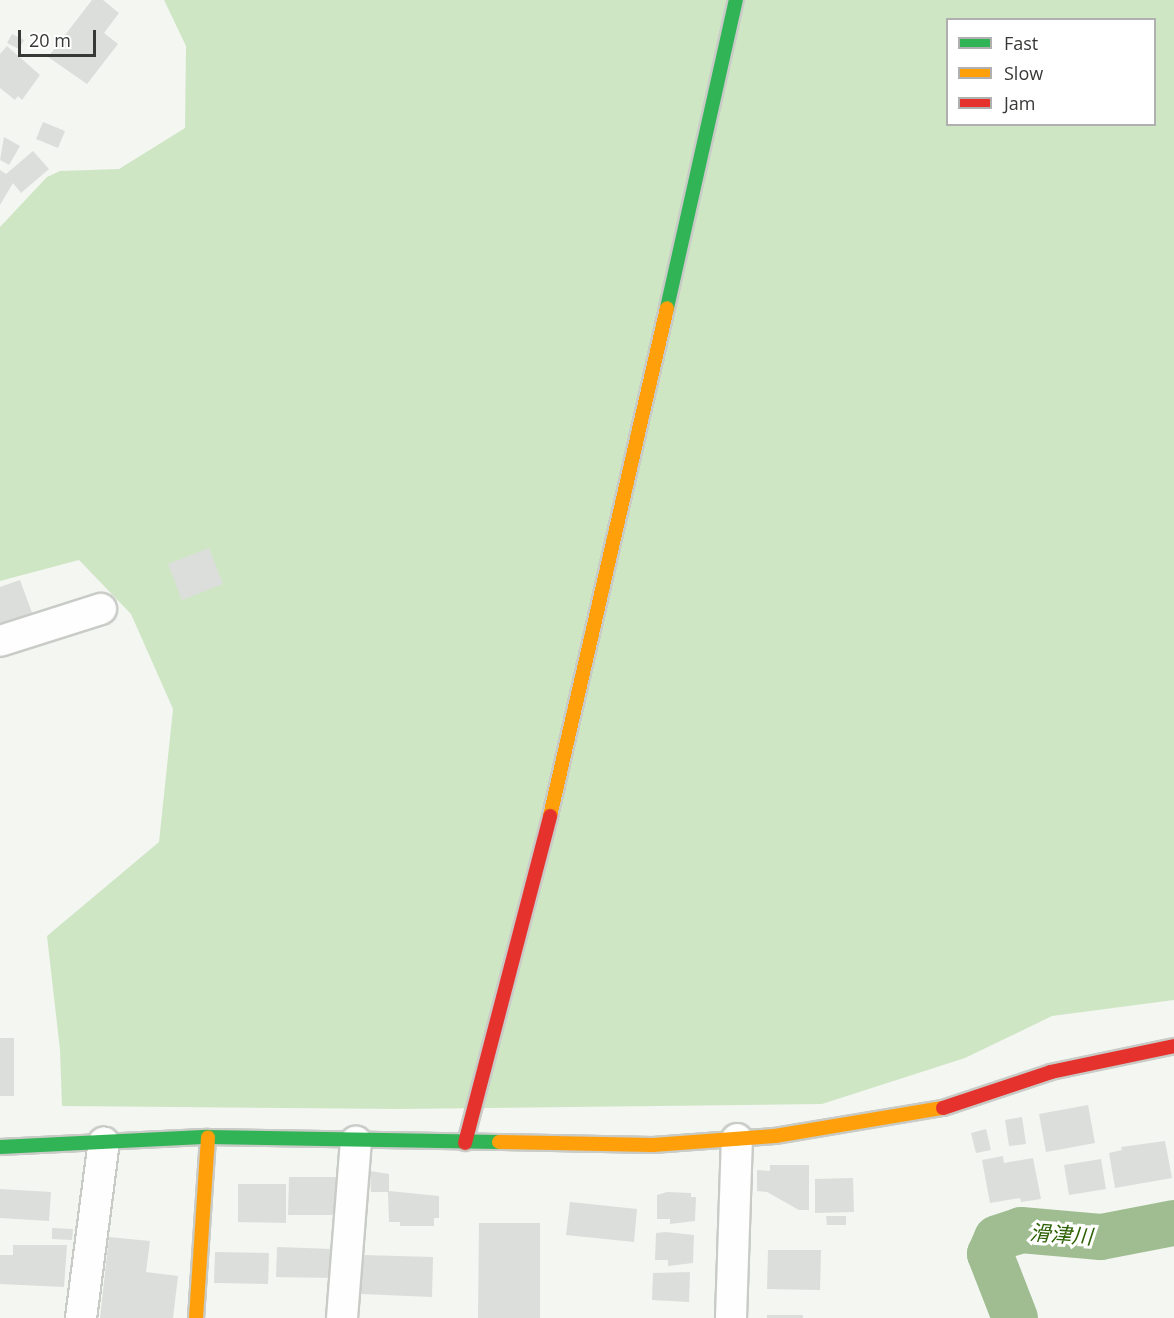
<!DOCTYPE html>
<meta charset="utf-8">
<style>
body{margin:0}
#map{position:relative;width:1174px;height:1318px;overflow:hidden;background:#f4f6f2;font-family:"Open Sans","Noto Sans JP",sans-serif}
div>[style]{position:absolute}
.green>*{inset:0;background:#cfe6c5}
.river>*{height:46px;margin:-23px;padding:0 23px;transform-origin:23px;border-radius:23px;background:#9fbd91}
.building>*{inset:0;background:#dcdedb}
.roads{filter:drop-shadow(2px 0 #c9cbc7) drop-shadow(-2px 0 #c9cbc7) drop-shadow(0 2px #c9cbc7) drop-shadow(0 -2px #c9cbc7)}
.street>*{height:30px;margin:-15px;padding:0 15px;transform-origin:15px;border-radius:15px;background:#fdfefd}
.fast>*{height:14px;margin:-7px;padding:0 7px;transform-origin:7px;border-radius:7px;background:#30b455}
.slow>*{height:14px;margin:-7px;padding:0 7px;transform-origin:7px;border-radius:7px;background:#ff9f0a}
.jam>*{height:14px;margin:-7px;padding:0 7px;transform-origin:7px;border-radius:7px;background:#e5322d}
span{translate:-50% -50%;white-space:nowrap;text-align:center;line-height:1.15;-webkit-text-stroke:6px #fff;paint-order:stroke}
.water-label{font-size:21px;color:#2c6104;font-style:italic}
.legend{position:absolute;left:946px;top:18px;width:210px;height:108px;box-sizing:border-box;background:#fff;border:2px solid #afb0af;margin:0;padding:8px 10px;list-style:none;font-size:18px;color:#373936}
.legend li{display:flex;align-items:center;gap:12px;height:30px}
.legend b{width:30px;border:2px solid #afb0af}
.scale{position:absolute;left:18px;top:30px;width:78px;height:27px;box-sizing:border-box;border:3px solid #373936;border-top:0;padding-left:8px;font-size:18px;line-height:21px;white-space:nowrap;color:#373936;-webkit-text-stroke:4px #fff;paint-order:stroke}
</style>
<div id="map">
<div class="green">
<i style="clip-path:polygon(evenodd,164px 0,1174px 0,1174px 1000px,1052px 1016px,965px 1058px,822px 1104px,399px 1109px,62px 1106px,60px 1050px,47px 936px,159px 842px,173px 709px,131px 614px,79px 560px,0 581px,0 227px,47px 177px,60px 171px,119px 169px,185px 128px,186px 46px,164px 0,948px 20px,1154px 20px,1154px 124px,948px 124px,948px 20px)"></i>
</div>
<div class="river">
<i style="left:1015px;top:1318px;width:69px;rotate:-111.3deg"></i>
<i style="left:990px;top:1254px;width:17px;rotate:-66deg"></i>
<i style="left:997px;top:1238px;width:25px;rotate:-18deg"></i>
<i style="left:1021px;top:1230px;width:80px;rotate:5deg"></i>
<i style="left:1101px;top:1237px;width:74px;rotate:-10.9deg"></i>
</div>
<div class="building">
<i style="clip-path:polygon(92px 0,103px 0,119px 13px,104px 33px,118px 44px,87px 84px,48px 57px)"></i>
<i style="clip-path:polygon(12px 34px,24px 40px,19px 49px,7px 43px)"></i>
<i style="clip-path:polygon(7px 46px,40px 75px,22px 100px,18px 96px,15px 100px,0 88px,0 54px)"></i>
<i style="clip-path:polygon(43px 122px,65px 131px,58px 148px,36px 139px)"></i>
<i style="clip-path:polygon(4px 137px,20px 146px,9px 165px,0 160px)"></i>
<i style="clip-path:polygon(33px 151px,49px 169px,21px 193px,13px 183px,0 205px,0 170px,6px 174px)"></i>
<i style="clip-path:polygon(209px 548px,223px 584px,182px 600px,168px 564px)"></i>
<i style="clip-path:polygon(20px 580px,35px 621px,0 632px,0 587px)"></i>
<i style="clip-path:polygon(0 1038px,14px 1038px,14px 1096px,0 1096px)"></i>
<i style="clip-path:polygon(1088px 1105px,1095px 1143px,1046px 1152px,1039px 1114px)"></i>
<i style="clip-path:polygon(1022px 1117px,1026px 1144px,1009px 1146px,1005px 1120px)"></i>
<i style="clip-path:polygon(986px 1129px,991px 1150px,976px 1153px,971px 1133px)"></i>
<i style="clip-path:polygon(1165px 1141px,1172px 1178px,1115px 1188px,1109px 1153px,1122px 1150px,1121px 1147px)"></i>
<i style="clip-path:polygon(1003px 1156px,1004px 1163px,1033px 1158px,1041px 1199px,1021px 1202px,1020px 1198px,990px 1203px,982px 1160px)"></i>
<i style="clip-path:polygon(1101px 1159px,1106px 1189px,1069px 1195px,1064px 1165px)"></i>
<i style="clip-path:polygon(770px 1165px,809px 1165px,809px 1210px,799px 1210px,767px 1192px,757px 1191px,757px 1170px,770px 1171px)"></i>
<i style="clip-path:polygon(370px 1171px,389px 1174px,389px 1191px,439px 1196px,439px 1218px,434px 1218px,434px 1226px,400px 1226px,400px 1222px,389px 1222px,388px 1192px,371px 1192px)"></i>
<i style="clip-path:polygon(289px 1177px,337px 1177px,336px 1215px,288px 1215px)"></i>
<i style="clip-path:polygon(853px 1178px,854px 1212px,815px 1213px,815px 1179px)"></i>
<i style="clip-path:polygon(238px 1184px,286px 1184px,286px 1223px,238px 1222px)"></i>
<i style="clip-path:polygon(0 1189px,51px 1192px,49px 1221px,0 1218px)"></i>
<i style="clip-path:polygon(667px 1192px,691px 1193px,691px 1197px,696px 1197px,695px 1221px,670px 1224px,670px 1219px,657px 1219px,657px 1195px)"></i>
<i style="clip-path:polygon(570px 1202px,637px 1209px,634px 1242px,566px 1235px)"></i>
<i style="clip-path:polygon(826px 1216px,846px 1216px,846px 1225px,827px 1225px)"></i>
<i style="clip-path:polygon(479px 1223px,540px 1223px,540px 1318px,478px 1318px)"></i>
<i style="clip-path:polygon(52px 1228px,73px 1229px,72px 1240px,52px 1239px)"></i>
<i style="clip-path:polygon(666px 1232px,694px 1235px,693px 1263px,668px 1266px,668px 1260px,655px 1260px,656px 1233px)"></i>
<i style="clip-path:polygon(109px 1237px,150px 1241px,146px 1272px,178px 1276px,173px 1318px,100px 1318px)"></i>
<i style="clip-path:polygon(13px 1245px,67px 1245px,64px 1287px,0 1284px,0 1255px,13px 1255px)"></i>
<i style="clip-path:polygon(277px 1247px,333px 1249px,332px 1278px,276px 1277px)"></i>
<i style="clip-path:polygon(768px 1250px,821px 1250px,820px 1290px,767px 1289px)"></i>
<i style="clip-path:polygon(215px 1252px,269px 1253px,268px 1284px,214px 1283px)"></i>
<i style="clip-path:polygon(363px 1255px,433px 1257px,432px 1297px,361px 1294px)"></i>
<i style="clip-path:polygon(690px 1272px,689px 1302px,652px 1300px,653px 1273px)"></i>
<i style="clip-path:polygon(767px 1315px,803px 1315px,803px 1318px,767px 1318px)"></i>
</div>
<div class="roads">
<div class="street">
<i style="left:0;top:641px;width:106px;rotate:-17.6deg"></i>
<i style="left:81px;top:1318px;width:177px;rotate:-82.6deg"></i>
<i style="left:342px;top:1318px;width:177px;rotate:-85.5deg"></i>
<i style="left:731px;top:1318px;width:179px;rotate:-88.1deg"></i>
</div>
<div class="fast">
<i style="left:667px;top:308px;width:316px;rotate:-77.4deg"></i>
<i style="left:0;top:1147px;width:208px;rotate:-2.8deg"></i>
<i style="left:208px;top:1137px;width:291px;rotate:1deg"></i>
</div>
<div class="slow">
<i style="left:550px;top:816px;width:521px;rotate:-77.03deg"></i>
<i style="left:499px;top:1142px;width:154px;rotate:1.1deg"></i>
<i style="left:653px;top:1145px;width:122px;rotate:-4.2deg"></i>
<i style="left:775px;top:1136px;width:170px;rotate:-9.5deg"></i>
<i style="left:196px;top:1318px;width:181px;rotate:-86.2deg"></i>
</div>
<div class="jam">
<i style="left:943px;top:1108px;width:114px;rotate:-18.4deg"></i>
<i style="left:1051px;top:1072px;width:126px;rotate:-11.9deg"></i>
<i style="left:465px;top:1143px;width:338px;rotate:-75.4deg"></i>
</div>
</div>
<div class="water-label">
<span style="left:1061px;top:1234px;rotate:4deg">滑津川</span>
</div>
<ul class="legend">
<li><b style="height:8px;background:#30b455"></b>Fast</li>
<li><b style="height:8px;background:#ff9f0a"></b>Slow</li>
<li><b style="height:8px;background:#e5322d"></b>Jam</li>
</ul>
<div class="scale">20 m</div>
</div>
